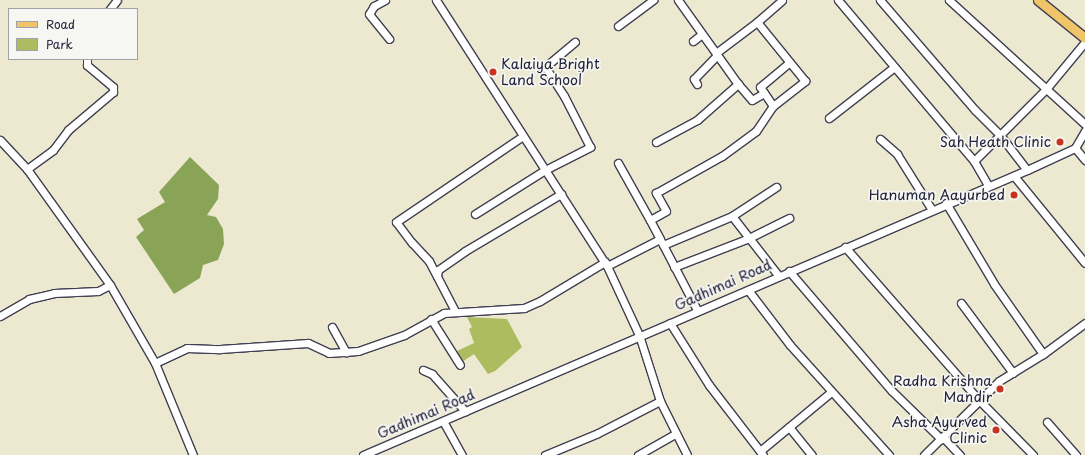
<!DOCTYPE html>
<style>
body{margin:0}
#map{position:relative;width:1085px;height:455px;overflow:hidden;background:#ede9d1;font-family:"Playpen Sans",sans-serif}
div>[style]{position:absolute}
.green>*{inset:0;background:#acbc5f}
.forest>*{inset:0;background:#89a456}
.roads{filter:drop-shadow(1px 0 #404052) drop-shadow(-1px 0 #404052) drop-shadow(0 1px #404052) drop-shadow(0 -1px #404052)}
.minor>*{height:7px;margin:-3.5px;padding:0 3.5px;transform-origin:3.5px;border-radius:3.5px;background:#fff}
.major>*{height:9px;margin:-4.5px;padding:0 4.5px;transform-origin:4.5px;border-radius:4.5px;background:#f0c469}
.dots>*{width:11px;height:11px;translate:-50% -50%;box-sizing:border-box;border:2px solid #f6f6f2;border-radius:50%}
span{translate:-50% -50%;white-space:nowrap;text-align:center;line-height:1.15;-webkit-text-stroke:3.5px #f6f6f2;paint-order:stroke}
.poi-label{font-size:14px;color:#22223b}
.left{translate:0 -50%;text-align:left}
.right{translate:-100% -50%;text-align:right}
.street-label{font-size:14px;color:#22223b}
.legend{position:absolute;left:8px;top:8px;width:130px;height:52px;box-sizing:border-box;background:#f6f6f2;border:1px solid #a1a1a9;margin:0;padding:5px 7px;list-style:none;font-size:12px;color:#22223b}
.legend li{display:flex;align-items:center;gap:8px;height:20px}
.legend b{width:20px;border:1px solid #a1a1a9}
</style>
<div id="map">
<div class="green">
<i style="clip-path:polygon(467px 317px,507px 319px,522px 347px,495px 371px,488px 374px,474px 354px,462px 362px,455px 352px,474px 343px,469px 329px,472px 327px)"></i>
</div>
<div class="forest">
<i style="clip-path:polygon(190px 157px,219px 185px,218px 199px,207px 215px,216px 217px,223px 229px,224px 244px,218px 260px,203px 265px,200px 278px,174px 294px,136px 237px,144px 230px,137px 219px,165px 202px,159px 192px)"></i>
</div>
<div class="roads">
<div class="minor">
<i style="left:385px;top:0;width:13px;rotate:151deg"></i>
<i style="left:374px;top:6px;width:9px;rotate:122deg"></i>
<i style="left:369px;top:14px;width:32px;rotate:51deg"></i>
<i style="left:436px;top:0;width:316px;rotate:57.3deg"></i>
<i style="left:607px;top:266px;width:76px;rotate:65.1deg"></i>
<i style="left:639px;top:335px;width:69px;rotate:72.3deg"></i>
<i style="left:660px;top:401px;width:60px;rotate:63.4deg"></i>
<i style="left:678px;top:0;width:103px;rotate:54.5deg"></i>
<i style="left:838px;top:0;width:211px;rotate:49.8deg"></i>
<i style="left:974px;top:161px;width:28px;rotate:60deg"></i>
<i style="left:880px;top:0;width:145px;rotate:49.2deg"></i>
<i style="left:975px;top:110px;width:35px;rotate:45deg"></i>
<i style="left:1000px;top:135px;width:44px;rotate:52.4deg"></i>
<i style="left:949px;top:0;width:184px;rotate:42.4deg"></i>
<i style="left:110px;top:9px;width:11px;rotate:-52deg"></i>
<i style="left:618px;top:26px;width:44px;rotate:-36.6deg"></i>
<i style="left:693px;top:41px;width:11px;rotate:-38deg"></i>
<i style="left:716px;top:53px;width:51px;rotate:-37.1deg"></i>
<i style="left:697px;top:84px;width:6px;rotate:-121deg"></i>
<i style="left:694px;top:79px;width:33px;rotate:-46deg"></i>
<i style="left:773px;top:106px;width:41px;rotate:-38deg"></i>
<i style="left:805px;top:81px;width:76px;rotate:-129.1deg"></i>
<i style="left:757px;top:22px;width:33px;rotate:-41deg"></i>
<i style="left:829px;top:118px;width:81px;rotate:-38deg"></i>
<i style="left:880px;top:139px;width:23px;rotate:41deg"></i>
<i style="left:897px;top:154px;width:66px;rotate:58deg"></i>
<i style="left:0;top:140px;width:40px;rotate:47deg"></i>
<i style="left:27px;top:169px;width:143px;rotate:54.4deg"></i>
<i style="left:110px;top:285px;width:90px;rotate:60deg"></i>
<i style="left:155px;top:363px;width:100px;rotate:67.6deg"></i>
<i style="left:656px;top:142px;width:47px;rotate:-28.2deg"></i>
<i style="left:697px;top:120px;width:55px;rotate:-41.3deg"></i>
<i style="left:738px;top:84px;width:21px;rotate:49deg"></i>
<i style="left:752px;top:100px;width:14px;rotate:-30deg"></i>
<i style="left:1075px;top:148px;width:16px;rotate:50deg"></i>
<i style="left:974px;top:161px;width:102px;rotate:-45deg"></i>
<i style="left:1046px;top:89px;width:61px;rotate:-50.3deg"></i>
<i style="left:618px;top:163px;width:65px;rotate:60.7deg"></i>
<i style="left:27px;top:169px;width:32px;rotate:-36deg"></i>
<i style="left:53px;top:150px;width:25px;rotate:-53deg"></i>
<i style="left:68px;top:130px;width:59px;rotate:-40.2deg"></i>
<i style="left:113px;top:92px;width:5px;rotate:-90deg"></i>
<i style="left:113px;top:87px;width:34px;rotate:-140deg"></i>
<i style="left:87px;top:65px;width:6px;rotate:-90deg"></i>
<i style="left:1014px;top:176px;width:112px;rotate:50.8deg"></i>
<i style="left:946px;top:203px;width:94px;rotate:59.3deg"></i>
<i style="left:994px;top:284px;width:85px;rotate:55deg"></i>
<i style="left:475px;top:214px;width:83px;rotate:-32.2deg"></i>
<i style="left:545px;top:170px;width:51px;rotate:-27.1deg"></i>
<i style="left:590px;top:147px;width:57px;rotate:-117deg"></i>
<i style="left:564px;top:96px;width:35px;rotate:-123deg"></i>
<i style="left:545px;top:67px;width:39px;rotate:-40deg"></i>
<i style="left:732px;top:216px;width:53px;rotate:-33.4deg"></i>
<i style="left:661px;top:241px;width:78px;rotate:62.4deg"></i>
<i style="left:663px;top:245px;width:75px;rotate:-22.8deg"></i>
<i style="left:732px;top:216px;width:75px;rotate:52.1deg"></i>
<i style="left:845px;top:247px;width:203px;rotate:48.8deg"></i>
<i style="left:979px;top:400px;width:77px;rotate:45.5deg"></i>
<i style="left:607px;top:266px;width:59px;rotate:-27deg"></i>
<i style="left:660px;top:239px;width:21px;rotate:-118deg"></i>
<i style="left:650px;top:220px;width:18px;rotate:-29deg"></i>
<i style="left:666px;top:211px;width:21px;rotate:-119deg"></i>
<i style="left:656px;top:193px;width:76px;rotate:-29.3deg"></i>
<i style="left:722px;top:156px;width:42px;rotate:-36.3deg"></i>
<i style="left:756px;top:131px;width:30px;rotate:-56deg"></i>
<i style="left:773px;top:106px;width:23px;rotate:-124deg"></i>
<i style="left:760px;top:87px;width:38px;rotate:-40deg"></i>
<i style="left:674px;top:267px;width:80px;rotate:-21.1deg"></i>
<i style="left:749px;top:238px;width:45px;rotate:-26.6deg"></i>
<i style="left:789px;top:271px;width:158px;rotate:49.4deg"></i>
<i style="left:892px;top:391px;width:69px;rotate:44.4deg"></i>
<i style="left:437px;top:276px;width:6px;rotate:-81deg"></i>
<i style="left:438px;top:270px;width:33px;rotate:-35deg"></i>
<i style="left:465px;top:251px;width:112px;rotate:-30.7deg"></i>
<i style="left:748px;top:290px;width:69px;rotate:52.6deg"></i>
<i style="left:790px;top:345px;width:148px;rotate:48deg"></i>
<i style="left:961px;top:303px;width:87px;rotate:53.4deg"></i>
<i style="left:455px;top:311px;width:56px;rotate:-117.5deg"></i>
<i style="left:429px;top:261px;width:25px;rotate:-133deg"></i>
<i style="left:412px;top:243px;width:26px;rotate:-127deg"></i>
<i style="left:396px;top:222px;width:153px;rotate:-34.1deg"></i>
<i style="left:0;top:316px;width:34px;rotate:-30deg"></i>
<i style="left:29px;top:299px;width:26px;rotate:-13deg"></i>
<i style="left:54px;top:293px;width:44px;rotate:-2.6deg"></i>
<i style="left:98px;top:291px;width:13px;rotate:-27deg"></i>
<i style="left:431px;top:319px;width:54px;rotate:57.8deg"></i>
<i style="left:670px;top:323px;width:73px;rotate:57.8deg"></i>
<i style="left:709px;top:385px;width:88px;rotate:52.4deg"></i>
<i style="left:332px;top:327px;width:29px;rotate:61deg"></i>
<i style="left:155px;top:363px;width:35px;rotate:-25deg"></i>
<i style="left:187px;top:348px;width:33px;rotate:2deg"></i>
<i style="left:220px;top:349px;width:88px;rotate:-3.9deg"></i>
<i style="left:308px;top:343px;width:23px;rotate:25deg"></i>
<i style="left:329px;top:353px;width:29px;rotate:-4deg"></i>
<i style="left:358px;top:351px;width:49px;rotate:-19.2deg"></i>
<i style="left:404px;top:335px;width:46px;rotate:-28.8deg"></i>
<i style="left:444px;top:313px;width:80px;rotate:-3.6deg"></i>
<i style="left:524px;top:308px;width:17px;rotate:-24deg"></i>
<i style="left:540px;top:301px;width:76px;rotate:-31deg"></i>
<i style="left:423px;top:370px;width:10px;rotate:24deg"></i>
<i style="left:432px;top:374px;width:50px;rotate:48.3deg"></i>
<i style="left:443px;top:421px;width:39px;rotate:61deg"></i>
<i style="left:1047px;top:422px;width:44px;rotate:48.7deg"></i>
<i style="left:789px;top:427px;width:36px;rotate:51deg"></i>
<i style="left:943px;top:437px;width:25px;rotate:47deg"></i>
<i style="left:760px;top:451px;width:92px;rotate:-39.7deg"></i>
<i style="left:363px;top:455px;width:723px;rotate:-23.23deg"></i>
<i style="left:1027px;top:170px;width:53px;rotate:-24.6deg"></i>
<i style="left:1075px;top:148px;width:20px;rotate:-60deg"></i>
<i style="left:545px;top:455px;width:57px;rotate:-22.5deg"></i>
<i style="left:598px;top:433px;width:70px;rotate:-27.3deg"></i>
<i style="left:638px;top:455px;width:43px;rotate:-29.6deg"></i>
<i style="left:924px;top:455px;width:105px;rotate:-44.6deg"></i>
<i style="left:999px;top:381px;width:52px;rotate:-31.5deg"></i>
<i style="left:1043px;top:354px;width:52px;rotate:-36.4deg"></i>
</div>
<div class="major">
<i style="left:1038px;top:0;width:60px;rotate:39deg"></i>
</div>
</div>
<div class="dots">
<i style="left:493px;top:72px;background:#c8321e"></i>
<i style="left:1060px;top:142px;background:#c8321e"></i>
<i style="left:1014px;top:195px;background:#c8321e"></i>
<i style="left:1000px;top:389px;background:#c8321e"></i>
<i style="left:996px;top:430px;background:#c8321e"></i>
</div>
<div class="poi-label">
<span class="left" style="left:501px;top:72px">Kalaiya Bright<br>Land School</span>
<span class="right" style="left:1051px;top:142px">Sah Heath Clinic</span>
<span class="right" style="left:1005px;top:195px">Hanuman Aayurbed</span>
<span class="right" style="left:992px;top:389px">Radha Krishna<br>Mandir</span>
<span class="right" style="left:987px;top:430px">Asha Ayurved<br>Clinic</span>
</div>
<div class="street-label">
<span style="left:723px;top:285px;rotate:-24deg">Gadhimai Road</span>
<span style="left:426px;top:414px;rotate:-23deg">Gadhimai Road</span>
</div>
<ul class="legend">
<li><b style="height:5px;background:#f0c469"></b>Road</li>
<li><b style="height:11px;background:#acbc5f"></b>Park</li>
</ul>
</div>
